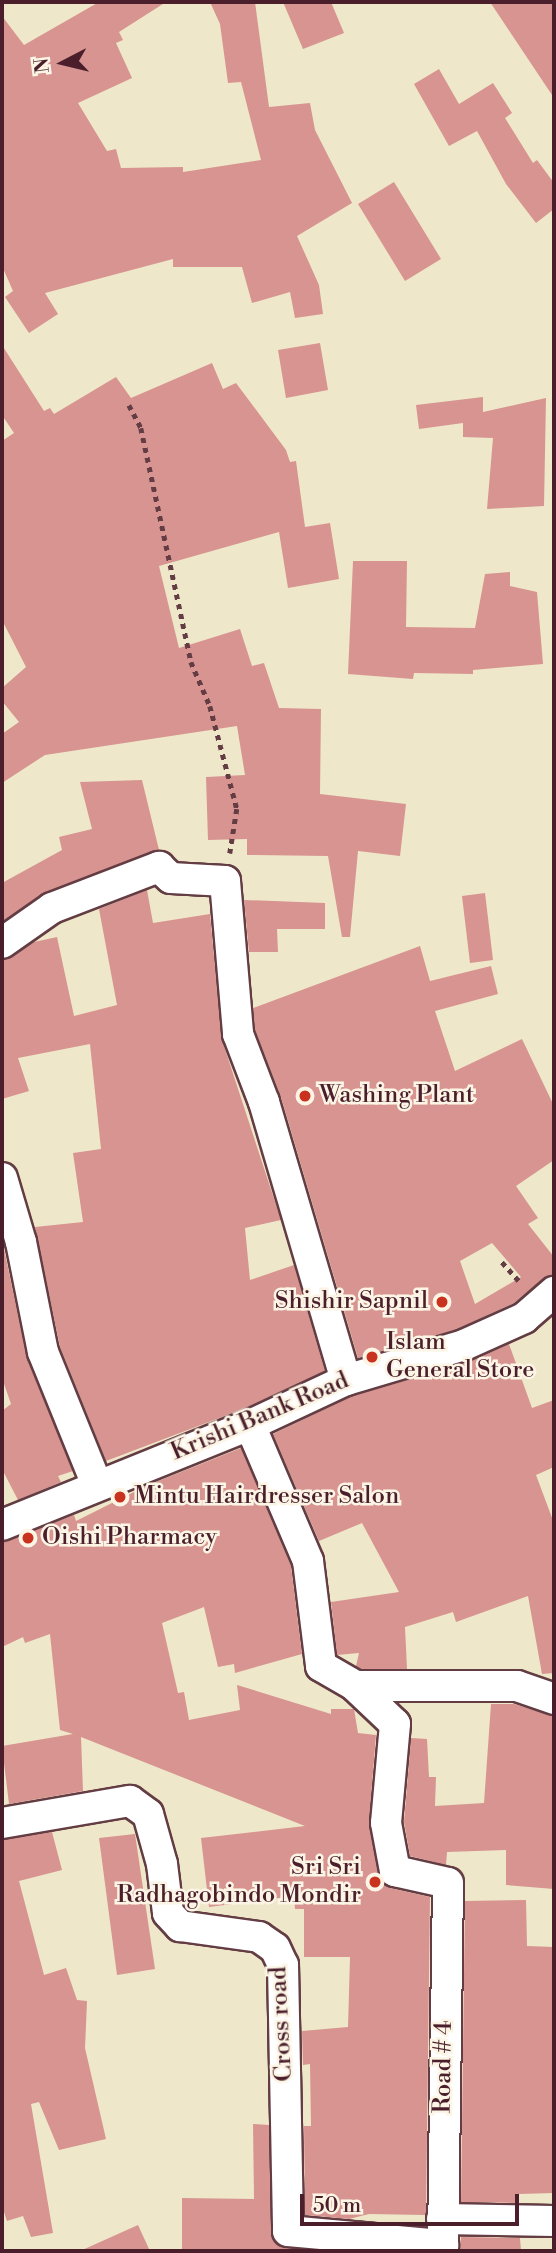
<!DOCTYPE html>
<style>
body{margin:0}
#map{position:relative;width:556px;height:2253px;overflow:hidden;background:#efe7c9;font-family:"Libre Bodoni",serif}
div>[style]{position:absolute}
.building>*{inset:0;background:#d79491}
.path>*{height:4.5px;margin-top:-2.25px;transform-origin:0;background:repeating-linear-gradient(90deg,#633d43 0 5px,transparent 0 10px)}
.roads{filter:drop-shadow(2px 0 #633d43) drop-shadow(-2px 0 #633d43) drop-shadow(0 2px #633d43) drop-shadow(0 -2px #633d43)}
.minor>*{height:30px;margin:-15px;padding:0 15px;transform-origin:15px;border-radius:15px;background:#fff}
.dots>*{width:19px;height:19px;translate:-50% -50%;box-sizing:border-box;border:4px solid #fcf5e5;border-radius:50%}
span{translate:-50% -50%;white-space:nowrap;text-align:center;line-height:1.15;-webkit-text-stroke:5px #fcf5e5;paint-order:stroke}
.poi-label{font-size:24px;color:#4a1f2b}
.left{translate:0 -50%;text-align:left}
.right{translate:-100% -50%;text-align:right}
.street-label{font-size:24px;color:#4a1f2b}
.frame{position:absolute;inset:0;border:4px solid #4a1f2b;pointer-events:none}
.north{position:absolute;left:28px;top:28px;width:70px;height:70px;-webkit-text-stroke:5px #fcf5e5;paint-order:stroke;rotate:263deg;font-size:19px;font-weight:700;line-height:28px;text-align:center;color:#4a1f2b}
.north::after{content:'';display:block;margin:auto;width:24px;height:32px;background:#4a1f2b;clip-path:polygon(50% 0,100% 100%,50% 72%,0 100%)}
.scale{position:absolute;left:300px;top:2194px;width:219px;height:32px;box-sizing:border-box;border:4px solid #4a1f2b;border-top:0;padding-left:9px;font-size:21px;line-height:24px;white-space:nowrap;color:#4a1f2b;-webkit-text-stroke:5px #fcf5e5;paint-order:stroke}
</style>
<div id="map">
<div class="building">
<i style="clip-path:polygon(99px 2px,166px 2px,119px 32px,123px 40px,116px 43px,132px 78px,78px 103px,107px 151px,116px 149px,121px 168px,183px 167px,183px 172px,261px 160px,241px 82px,228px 83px,220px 24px,210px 2px,255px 2px,269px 107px,310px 103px,315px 130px,352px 203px,297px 236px,319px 285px,323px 314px,295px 318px,290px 292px,252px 303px,242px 267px,173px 267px,173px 259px,45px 293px,58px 314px,29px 333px,5px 297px,13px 291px,2px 266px,2px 16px,24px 45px)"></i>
<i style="clip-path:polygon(283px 2px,331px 2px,344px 33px,303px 49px)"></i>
<i style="clip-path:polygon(490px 2px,554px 2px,554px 98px)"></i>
<i style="clip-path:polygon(439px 69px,459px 104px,493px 83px,512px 113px,505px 118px,533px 163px,537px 160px,554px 183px,554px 209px,536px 223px,506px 184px,477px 131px,449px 146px,414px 84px)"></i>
<i style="clip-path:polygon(394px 182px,441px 259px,405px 281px,358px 204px)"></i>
<i style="clip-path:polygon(320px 343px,328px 390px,286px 398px,278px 350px)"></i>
<i style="clip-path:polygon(2px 345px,44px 411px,50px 408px,54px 414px,116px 377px,131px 398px,212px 363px,223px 389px,236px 383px,286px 450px,290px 462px,296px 461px,305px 527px,330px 523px,339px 579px,288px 588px,279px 532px,159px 566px,179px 648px,240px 629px,252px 666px,264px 663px,279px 708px,321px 709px,320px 794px,406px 804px,400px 856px,358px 851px,350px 937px,342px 937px,328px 856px,247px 855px,247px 839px,208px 840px,206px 777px,245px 775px,237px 726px,45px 755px,2px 783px,2px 734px,19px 722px,2px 701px,2px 688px,26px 667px,2px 620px,2px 441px,14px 433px,2px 415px)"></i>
<i style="clip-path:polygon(483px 397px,483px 412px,546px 398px,544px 506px,487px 509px,493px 438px,463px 437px,463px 423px,419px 429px,416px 405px)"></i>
<i style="clip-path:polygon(353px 561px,407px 561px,406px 627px,475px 628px,485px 574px,510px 572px,510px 586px,537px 592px,543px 664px,473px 670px,473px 674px,414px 673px,413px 679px,348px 674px)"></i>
<i style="clip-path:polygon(142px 780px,159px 850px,46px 892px,2px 922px,2px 883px,62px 850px,59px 837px,92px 829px,80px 782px)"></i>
<i style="clip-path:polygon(147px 890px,153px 923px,210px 914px,222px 1040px,281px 1220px,245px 1228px,250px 1280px,294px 1265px,325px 1371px,243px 1409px,106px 1461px,60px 1347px,35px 1227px,83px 1222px,73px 1153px,101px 1149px,90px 1044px,18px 1058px,29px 1091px,2px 1099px,2px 960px,34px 942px,57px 937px,74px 1016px,117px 1005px,99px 909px)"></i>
<i style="clip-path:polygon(485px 893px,493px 960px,470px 963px,462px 896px)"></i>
<i style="clip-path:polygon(244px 900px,325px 903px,325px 929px,277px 929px,278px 952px,249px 952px)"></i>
<i style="clip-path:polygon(evenodd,420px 946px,430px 981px,491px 966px,498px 994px,435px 1011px,455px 1071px,522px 1039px,554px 1106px,554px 1160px,516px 1186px,538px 1218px,528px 1224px,554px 1257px,554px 1275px,543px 1279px,514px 1303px,458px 1329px,358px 1358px,281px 1097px,255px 1030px,253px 1008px,420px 946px,492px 1243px,521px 1277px,475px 1304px,460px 1261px,492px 1243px)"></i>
<i style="clip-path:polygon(2px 1239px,27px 1358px,73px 1471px,58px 1476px,61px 1482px,18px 1500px,2px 1469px,2px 1411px,11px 1404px,2px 1378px)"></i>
<i style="clip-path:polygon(509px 1344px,532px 1408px,554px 1400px,554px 1467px,536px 1475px,554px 1523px,554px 1673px,542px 1674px,528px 1596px,456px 1622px,453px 1612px,405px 1627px,407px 1669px,360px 1669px,356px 1666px,359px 1653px,337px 1655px,331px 1602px,399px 1592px,362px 1523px,319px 1541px,273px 1434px,352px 1396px,469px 1362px)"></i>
<i style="clip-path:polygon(241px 1448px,291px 1566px,302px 1654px,235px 1673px,234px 1664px,218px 1667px,204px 1607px,162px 1623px,178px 1693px,184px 1692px,189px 1720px,240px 1710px,237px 1685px,331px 1714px,331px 1709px,354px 1709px,358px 1733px,376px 1735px,369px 1822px,378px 1874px,390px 1888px,430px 1897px,426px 2215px,369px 2214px,349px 2219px,305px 2215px,304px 2126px,311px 2126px,310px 2064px,303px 2065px,302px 2031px,348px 2027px,350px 1957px,304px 1957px,304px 1909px,295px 1909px,294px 1896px,209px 1907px,201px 1838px,305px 1826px,81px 1737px,83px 1791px,9px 1804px,2px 1746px,73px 1734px,60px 1730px,50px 1634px,25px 1643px,23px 1637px,2px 1647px,2px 1542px,74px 1515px,76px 1521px,146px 1486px)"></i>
<i style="clip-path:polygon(491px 1704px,514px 1704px,554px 1716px,554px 1889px,506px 1885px,506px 1850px,447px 1852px,446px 1865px,410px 1856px,404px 1822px,411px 1738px,427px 1739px,429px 1777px,436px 1777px,435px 1806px,484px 1803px)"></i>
<i style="clip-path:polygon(52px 1832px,62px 1870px,19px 1881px,44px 1975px,66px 1968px,77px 2000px,87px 2001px,85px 2048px,106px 2139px,59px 2150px,39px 2102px,31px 2104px,53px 2233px,31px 2237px,23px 2216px,7px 2221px,2px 2206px,2px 1840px)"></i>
<i style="clip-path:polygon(135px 1834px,155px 1969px,117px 1975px,99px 1838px)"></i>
<i style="clip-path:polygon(526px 1900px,527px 1946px,554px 1947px,554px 2193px,519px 2194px,519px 2203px,461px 2202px,465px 1901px)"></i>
<i style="clip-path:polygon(253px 2124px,269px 2125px,272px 2239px,286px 2248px,318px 2251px,182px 2251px,182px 2198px,254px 2199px)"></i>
<i style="clip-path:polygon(138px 2225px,150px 2251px,80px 2251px)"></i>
<i style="clip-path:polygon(461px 2237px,520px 2238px,521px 2251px,460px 2251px)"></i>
</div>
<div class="path">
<i style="left:129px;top:405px;width:26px;rotate:62deg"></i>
<i style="left:141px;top:428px;width:239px;rotate:77.9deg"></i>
<i style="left:191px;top:662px;width:48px;rotate:66.6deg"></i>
<i style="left:210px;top:706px;width:106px;rotate:75.3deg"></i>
<i style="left:237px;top:809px;width:45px;rotate:99deg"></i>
<i style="left:502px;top:1262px;width:27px;rotate:48deg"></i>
</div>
<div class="roads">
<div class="minor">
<i style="left:2px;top:943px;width:61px;rotate:-35deg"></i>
<i style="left:52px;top:908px;width:115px;rotate:-21deg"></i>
<i style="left:159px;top:867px;width:16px;rotate:43deg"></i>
<i style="left:171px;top:878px;width:54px;rotate:3.2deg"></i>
<i style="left:225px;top:881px;width:154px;rotate:85.1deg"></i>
<i style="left:238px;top:1034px;width:73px;rotate:69.1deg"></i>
<i style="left:264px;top:1102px;width:290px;rotate:73.6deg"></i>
<i style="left:2px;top:1178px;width:67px;rotate:73.5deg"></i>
<i style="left:21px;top:1242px;width:112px;rotate:78.7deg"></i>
<i style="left:43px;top:1352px;width:144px;rotate:67.9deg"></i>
<i style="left:250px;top:1425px;width:148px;rotate:66.9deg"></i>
<i style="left:308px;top:1561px;width:106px;rotate:82.9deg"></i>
<i style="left:321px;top:1666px;width:39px;rotate:30deg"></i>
<i style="left:355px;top:1686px;width:55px;rotate:43.5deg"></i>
<i style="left:395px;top:1724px;width:99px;rotate:95.2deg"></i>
<i style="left:386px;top:1823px;width:49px;rotate:79.4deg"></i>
<i style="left:395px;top:1871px;width:54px;rotate:12.8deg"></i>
<i style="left:448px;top:1883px;width:368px;rotate:90.8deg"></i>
<i style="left:2px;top:1525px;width:267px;rotate:-22deg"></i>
<i style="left:250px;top:1425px;width:106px;rotate:-25.1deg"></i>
<i style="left:346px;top:1380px;width:123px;rotate:-16.5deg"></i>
<i style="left:464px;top:1345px;width:66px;rotate:-24.2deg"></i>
<i style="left:524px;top:1318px;width:40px;rotate:-41deg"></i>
<i style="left:355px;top:1686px;width:162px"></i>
<i style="left:517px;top:1686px;width:39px;rotate:19deg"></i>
<i style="left:2px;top:1823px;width:130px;rotate:-9.8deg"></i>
<i style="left:130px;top:1801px;width:22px;rotate:36deg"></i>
<i style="left:148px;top:1814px;width:52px;rotate:74.4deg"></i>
<i style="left:162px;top:1864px;width:49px;rotate:83deg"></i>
<i style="left:168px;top:1913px;width:18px;rotate:47deg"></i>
<i style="left:180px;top:1926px;width:80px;rotate:7.9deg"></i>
<i style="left:259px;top:1937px;width:19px;rotate:35deg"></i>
<i style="left:275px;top:1948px;width:19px;rotate:65deg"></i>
<i style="left:283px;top:1965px;width:266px;rotate:88.9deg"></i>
<i style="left:288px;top:2231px;width:156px;rotate:5.2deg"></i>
<i style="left:442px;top:2219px;width:112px;rotate:1deg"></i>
</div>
</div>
<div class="dots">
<i style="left:305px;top:1096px;background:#c8321e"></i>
<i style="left:442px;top:1302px;background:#c8321e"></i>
<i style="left:372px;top:1357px;background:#c8321e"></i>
<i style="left:120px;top:1497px;background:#c8321e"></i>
<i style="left:28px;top:1538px;background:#c8321e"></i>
<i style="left:375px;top:1882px;background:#c8321e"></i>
</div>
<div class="poi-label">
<span class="left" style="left:319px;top:1096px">Washing Plant</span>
<span class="right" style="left:428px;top:1302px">Shishir Sapnil</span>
<span class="left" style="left:386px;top:1357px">Islam<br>General Store</span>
<span class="left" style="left:134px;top:1497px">Mintu Hairdresser Salon</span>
<span class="left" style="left:42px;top:1538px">Oishi Pharmacy</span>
<span class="right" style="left:361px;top:1882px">Sri Sri<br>Radhagobindo Mondir</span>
</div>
<div class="street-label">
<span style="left:260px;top:1417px;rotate:-23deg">Krishi Bank Road</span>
<span style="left:282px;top:2024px;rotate:-93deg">Cross road</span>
<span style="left:444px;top:2067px;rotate:-89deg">Road # 4</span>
</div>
<div class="frame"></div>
<div class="north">N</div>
<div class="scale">50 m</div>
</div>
